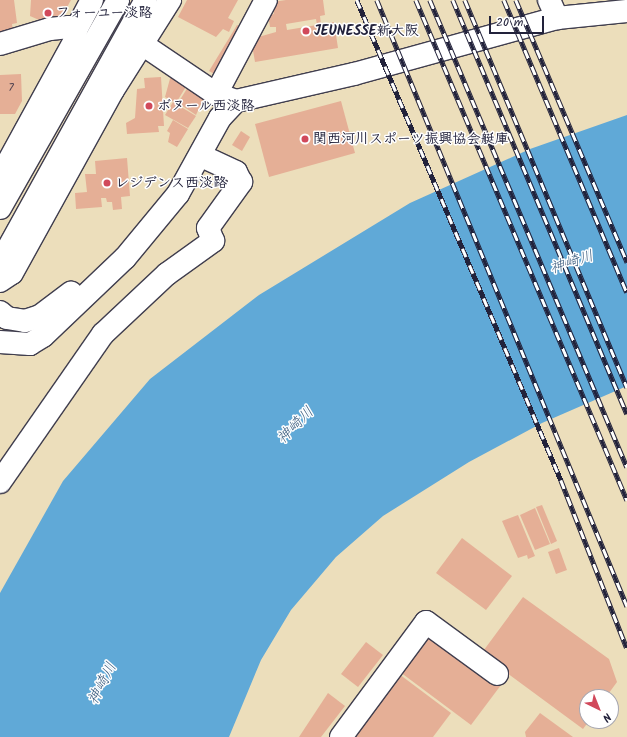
<!DOCTYPE html>
<meta charset="utf-8">
<style>
body{margin:0}
#map{position:relative;width:627px;height:737px;overflow:hidden;background:#ecdebb;font-family:Kalam,"Klee One",sans-serif}
div>[style]{position:absolute}
.water>*{inset:0;background:#60a9d7}
.building>*{inset:0;background:#e5af96}
.roads{filter:drop-shadow(1px 0 #403e4e) drop-shadow(-1px 0 #403e4e) drop-shadow(0 1px #403e4e) drop-shadow(0 -1px #403e4e)}
.minor>*{height:22px;margin:-11px;padding:0 11px;transform-origin:11px;border-radius:11px;background:#fff}
.rail>*{height:4.5px;margin-top:-2.25px;transform-origin:0;background:repeating-linear-gradient(90deg,#fff 0 9px,#22223b 0 18px);box-sizing:border-box;border-block:1px solid #22223b}
.dots>*{width:11px;height:11px;translate:-50% -50%;box-sizing:border-box;border:2px solid #fff;border-radius:50%}
span{translate:-50% -50%;white-space:nowrap;text-align:center;line-height:1.15;-webkit-text-stroke:3px #fff;paint-order:stroke}
.number-label{font-size:12px;color:#534552}
.number-label span{-webkit-text-stroke-width:0}
.poi-label{font-size:14px;color:#22223b;font-weight:700}
.left{translate:0 -50%;text-align:left}
.water-label{font-size:15px;color:#3e5f81;font-style:italic}
.north{position:absolute;left:579px;top:689px;width:40px;height:40px;box-sizing:border-box;background:#fff;border:1px solid #a7a7b1;border-radius:50%;rotate:137deg;font-size:11px;font-weight:700;line-height:16px;text-align:center;color:#22223b}
.north::after{content:'';display:block;margin:auto;width:14px;height:18px;background:#d1495b;clip-path:polygon(50% 0,100% 100%,50% 72%,0 100%)}
.scale{position:absolute;left:489px;top:16px;width:55px;height:18px;box-sizing:border-box;border:2px solid #22223b;border-top:0;padding-left:5px;font-size:12px;line-height:14px;white-space:nowrap;color:#22223b;-webkit-text-stroke:3px #fff;paint-order:stroke}
</style>
<div id="map">
<div class="water">
<i style="clip-path:polygon(627px 115px,627px 386px,542px 423px,469px 462px,383px 516px,336px 557px,291px 610px,261px 660px,229px 737px,0 737px,0 593px,63px 481px,150px 379px,259px 295px,410px 203px,530px 149px)"></i>
</div>
<div class="building">
<i style="clip-path:polygon(0 0,14px 0,17px 23px,12px 24px,13px 32px,0 34px)"></i>
<i style="clip-path:polygon(31px 0,71px 0,60px 20px,54px 17px,46px 23px,30px 16px)"></i>
<i style="clip-path:polygon(187px 0,238px 0,228px 18px,234px 21px,229px 32px,223px 29px,216px 37px,178px 17px)"></i>
<i style="clip-path:polygon(evenodd,286px 0,323px 0,325px 15px,320px 16px,321px 25px,334px 22px,338px 48px,255px 62px,251px 39px,276px 32px,276px 27px,270px 27px,268px 15px,274px 14px,272px 2px,286px 0,316px 19px,317px 25px,287px 30px,286px 24px,316px 19px)"></i>
<i style="clip-path:polygon(237px 25px,246px 30px,220px 77px,209px 71px)"></i>
<i style="clip-path:polygon(21px 74px,22px 101px,15px 114px,0 114px,0 75px)"></i>
<i style="clip-path:polygon(171px 75px,187px 85px,176px 103px,165px 97px)"></i>
<i style="clip-path:polygon(161px 77px,164px 126px,158px 126px,159px 132px,127px 134px,126px 123px,135px 118px,137px 89px,145px 88px,144px 78px)"></i>
<i style="clip-path:polygon(188px 87px,204px 97px,196px 115px,178px 103px)"></i>
<i style="clip-path:polygon(341px 101px,355px 153px,269px 177px,255px 124px)"></i>
<i style="clip-path:polygon(173px 102px,196px 116px,188px 128px,165px 115px)"></i>
<i style="clip-path:polygon(173px 120px,188px 129px,177px 147px,168px 142px,170px 133px,167px 131px)"></i>
<i style="clip-path:polygon(241px 131px,250px 137px,242px 151px,232px 145px)"></i>
<i style="clip-path:polygon(127px 158px,130px 196px,121px 197px,122px 209px,113px 210px,112px 202px,107px 202px,106px 198px,101px 198px,102px 207px,76px 209px,75px 193px,87px 192px,85px 174px,96px 174px,95px 161px)"></i>
<i style="clip-path:polygon(542px 505px,557px 541px,551px 544px,536px 507px)"></i>
<i style="clip-path:polygon(535px 508px,550px 544px,535px 550px,520px 515px)"></i>
<i style="clip-path:polygon(518px 515px,535px 556px,528px 559px,527px 555px,518px 558px,502px 521px)"></i>
<i style="clip-path:polygon(462px 538px,512px 576px,486px 610px,436px 573px)"></i>
<i style="clip-path:polygon(559px 548px,567px 570px,556px 574px,548px 552px)"></i>
<i style="clip-path:polygon(523px 597px,609px 659px,617px 682px,606px 697px,587px 697px,589px 721px,583px 729px,481px 654px)"></i>
<i style="clip-path:polygon(431px 632px,501px 685px,471px 725px,400px 672px)"></i>
<i style="clip-path:polygon(366px 642px,383px 655px,358px 687px,341px 674px)"></i>
<i style="clip-path:polygon(399px 674px,451px 713px,433px 737px,351px 737px)"></i>
<i style="clip-path:polygon(328px 693px,345px 706px,321px 737px,299px 737px)"></i>
<i style="clip-path:polygon(540px 713px,573px 737px,526px 737px,525px 732px)"></i>
</div>
<div class="roads">
<div class="minor">
<i style="left:549px;top:0;width:20px;rotate:66deg"></i>
<i style="left:0;top:44px;width:52px;rotate:-16.7deg"></i>
<i style="left:50px;top:29px;width:19px;rotate:-6deg"></i>
<i style="left:69px;top:27px;width:8px;rotate:23deg"></i>
<i style="left:142px;top:44px;width:89px;rotate:34deg"></i>
<i style="left:216px;top:94px;width:21px;rotate:19deg"></i>
<i style="left:216px;top:94px;width:106px;rotate:-62deg"></i>
<i style="left:0;top:177px;width:154px;rotate:-61.3deg"></i>
<i style="left:74px;top:42px;width:12px;rotate:-81deg"></i>
<i style="left:76px;top:30px;width:34px;rotate:-62deg"></i>
<i style="left:0;top:208px;width:239px;rotate:-60.4deg"></i>
<i style="left:0;top:263px;width:301px;rotate:-61deg"></i>
<i style="left:0;top:281px;width:14px;rotate:-34deg"></i>
<i style="left:12px;top:273px;width:209px;rotate:-61.1deg"></i>
<i style="left:113px;top:90px;width:107px;rotate:-57.7deg"></i>
<i style="left:0;top:312px;width:9px;rotate:41deg"></i>
<i style="left:7px;top:318px;width:18px;rotate:9deg"></i>
<i style="left:25px;top:321px;width:16px;rotate:-18deg"></i>
<i style="left:40px;top:316px;width:39px;rotate:-37deg"></i>
<i style="left:0;top:342px;width:30px;rotate:4deg"></i>
<i style="left:30px;top:344px;width:15px;rotate:-32deg"></i>
<i style="left:43px;top:336px;width:113px;rotate:-43.6deg"></i>
<i style="left:125px;top:258px;width:83px;rotate:-50.4deg"></i>
<i style="left:178px;top:194px;width:87px;rotate:-61.1deg"></i>
<i style="left:220px;top:118px;width:23px;rotate:-47deg"></i>
<i style="left:236px;top:101px;width:121px;rotate:-12.9deg"></i>
<i style="left:354px;top:74px;width:211px;rotate:-15.4deg"></i>
<i style="left:557px;top:18px;width:70px;rotate:-5.7deg"></i>
<i style="left:0;top:482px;width:180px;rotate:-55.2deg"></i>
<i style="left:103px;top:334px;width:88px;rotate:-43.2deg"></i>
<i style="left:167px;top:274px;width:57px;rotate:-35.7deg"></i>
<i style="left:213px;top:241px;width:14px;rotate:-111deg"></i>
<i style="left:208px;top:228px;width:57px;rotate:-54.3deg"></i>
<i style="left:241px;top:182px;width:11px;rotate:-117deg"></i>
<i style="left:236px;top:172px;width:38px;rotate:-155deg"></i>
<i style="left:341px;top:737px;width:143px;rotate:-53.5deg"></i>
<i style="left:426px;top:622px;width:88px;rotate:36.2deg"></i>
</div>
</div>
<div class="rail">
<i style="left:357px;top:0;width:522px;rotate:66.97deg"></i>
<i style="left:561px;top:480px;width:180px;rotate:68.6deg"></i>
<i style="left:377px;top:0;width:656px;rotate:67.58deg"></i>
<i style="left:416px;top:0;width:543px;rotate:67.12deg"></i>
<i style="left:430px;top:0;width:507px;rotate:67.13deg"></i>
<i style="left:453px;top:0;width:449px;rotate:67.2deg"></i>
<i style="left:465px;top:0;width:420px;rotate:67.3deg"></i>
<i style="left:504px;top:0;width:317px;rotate:67.2deg"></i>
<i style="left:516px;top:0;width:285px;rotate:67deg"></i>
</div>
<div class="dots">
<i style="left:48px;top:13px;background:#d1495b"></i>
<i style="left:306px;top:31px;background:#d1495b"></i>
<i style="left:149px;top:106px;background:#d1495b"></i>
<i style="left:305px;top:139px;background:#d1495b"></i>
<i style="left:107px;top:183px;background:#d1495b"></i>
</div>
<div class="number-label">
<span style="left:11px;top:88px">7</span>
</div>
<div class="poi-label">
<span class="left" style="left:56px;top:13px">フォーユー淡路</span>
<span class="left" style="left:314px;top:31px">JEUNESSE新大阪</span>
<span class="left" style="left:157px;top:106px">ボヌール西淡路</span>
<span class="left" style="left:313px;top:139px">関西河川スポーツ振興協会艇庫</span>
<span class="left" style="left:115px;top:183px">レジデンス西淡路</span>
</div>
<div class="water-label">
<span style="left:572px;top:263px;rotate:-18deg">神崎川</span>
<span style="left:296px;top:426px;rotate:-45deg">神崎川</span>
<span style="left:103px;top:684px;rotate:-63deg">神崎川</span>
</div>
<div class="north">N</div>
<div class="scale">20 m</div>
</div>
